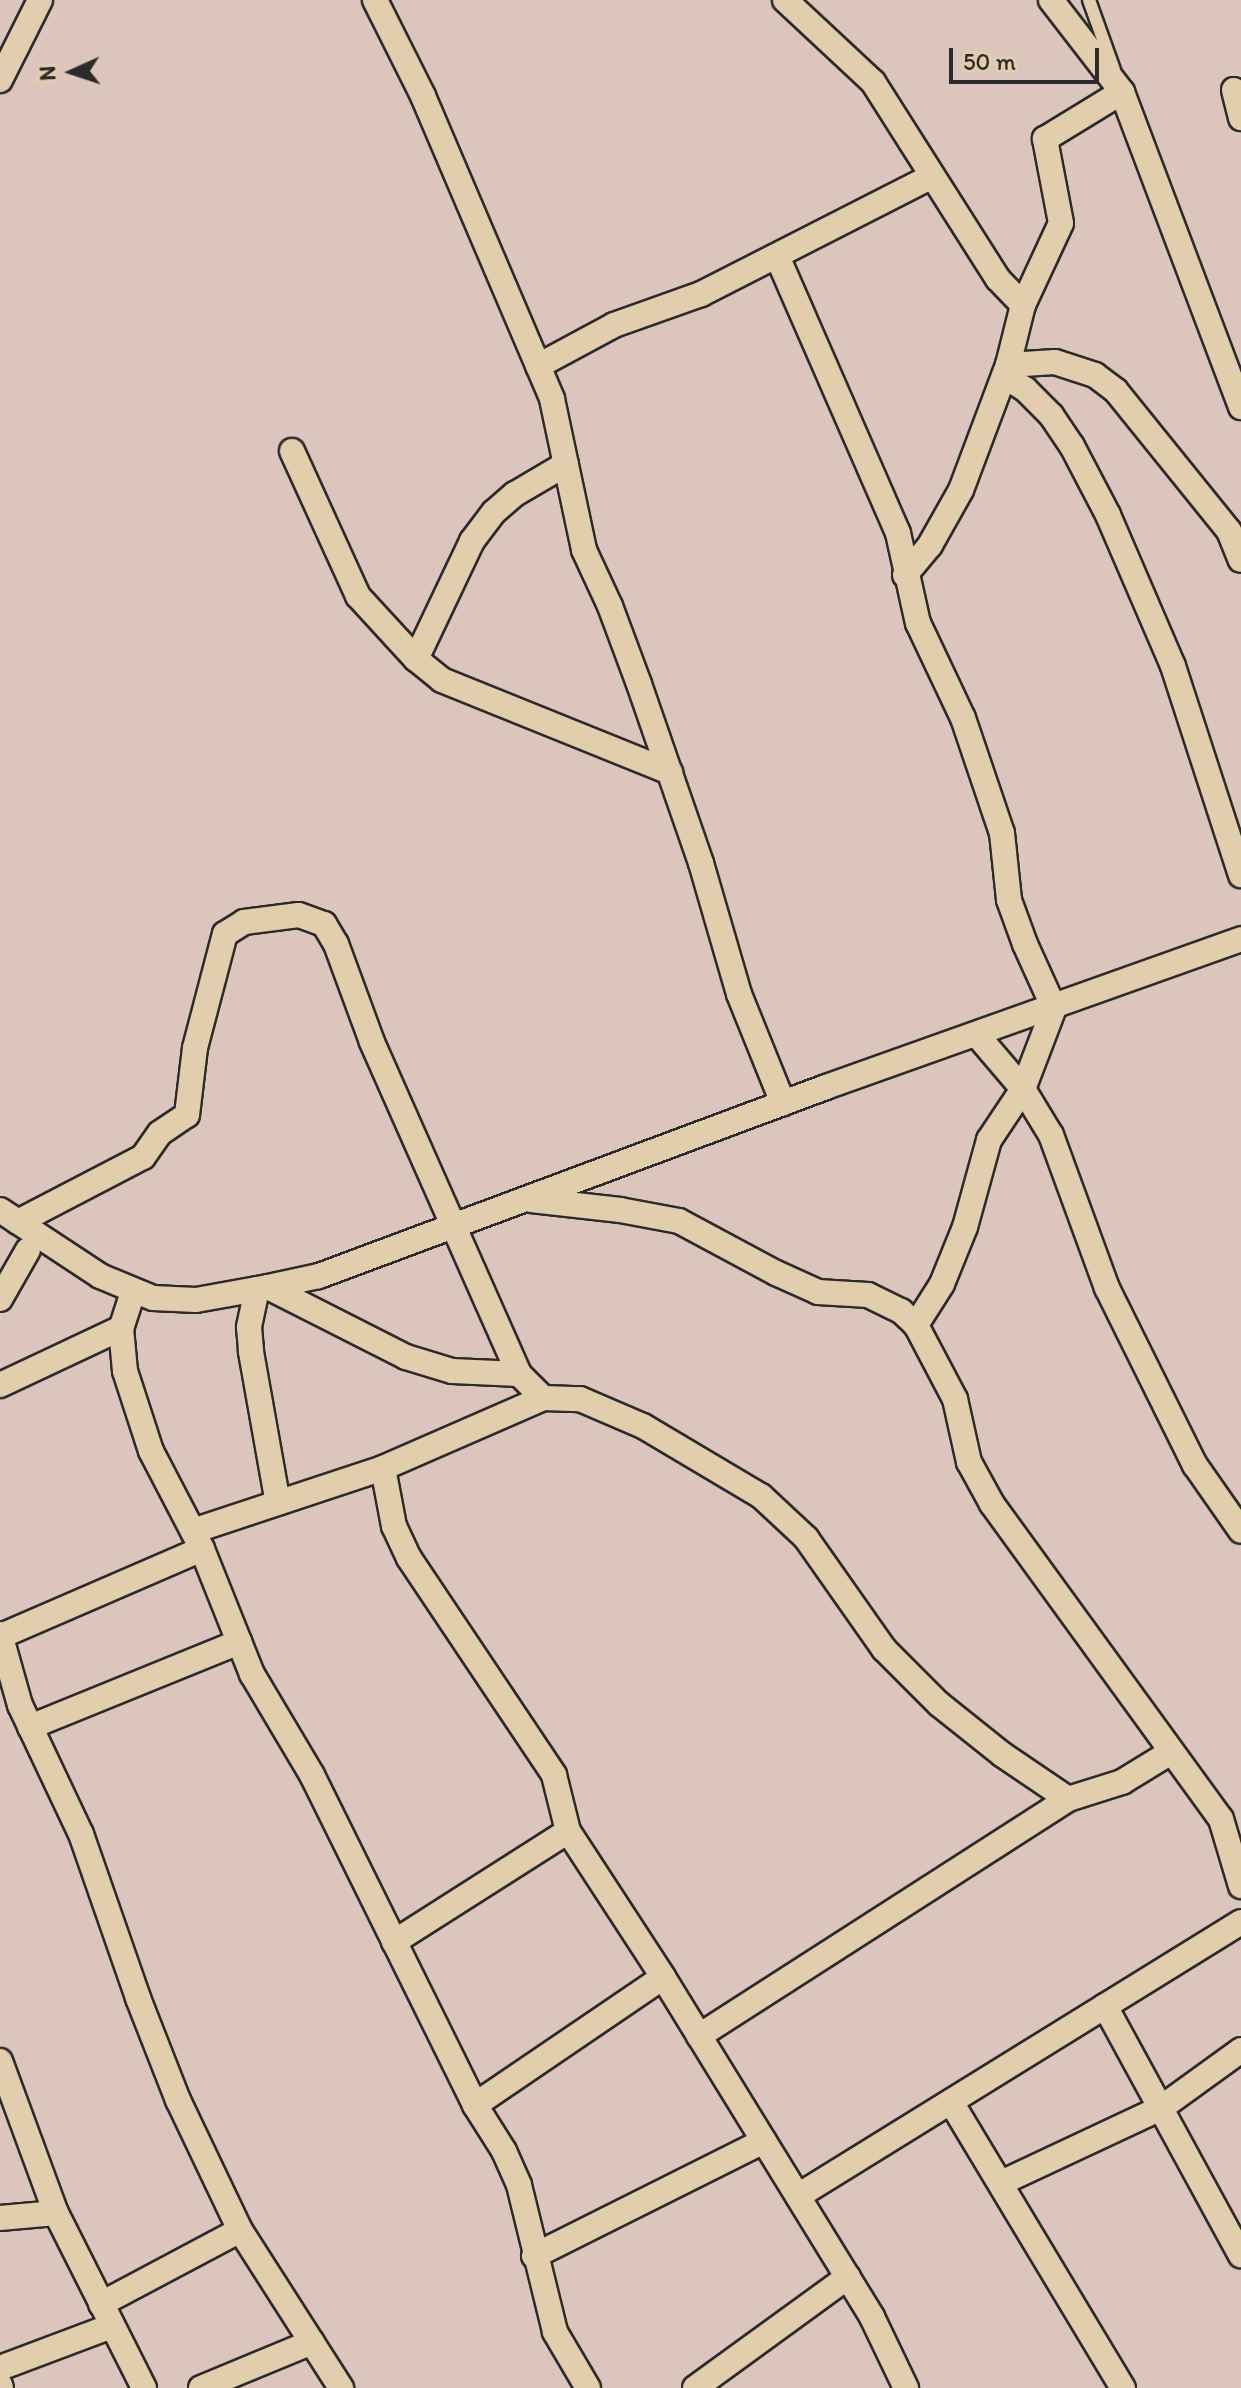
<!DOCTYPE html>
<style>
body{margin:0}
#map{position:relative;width:1241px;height:2388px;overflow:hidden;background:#dbc5bc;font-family:Itim,sans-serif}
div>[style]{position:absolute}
.roads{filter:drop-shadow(2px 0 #2b2b2b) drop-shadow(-2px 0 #2b2b2b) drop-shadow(0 2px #2b2b2b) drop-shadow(0 -2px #2b2b2b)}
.service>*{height:12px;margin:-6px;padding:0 6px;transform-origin:6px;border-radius:6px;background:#e2cdac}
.minor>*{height:24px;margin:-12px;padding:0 12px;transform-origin:12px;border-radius:12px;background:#e2cdac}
span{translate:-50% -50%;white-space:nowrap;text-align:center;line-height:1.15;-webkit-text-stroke:6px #e2cdac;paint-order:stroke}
.north{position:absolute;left:32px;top:32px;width:80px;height:80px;-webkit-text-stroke:6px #e2cdac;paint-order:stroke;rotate:267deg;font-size:22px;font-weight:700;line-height:32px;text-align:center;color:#2b2b2b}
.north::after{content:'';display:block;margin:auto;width:28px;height:36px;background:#2b2b2b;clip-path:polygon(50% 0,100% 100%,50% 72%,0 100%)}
.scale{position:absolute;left:949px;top:48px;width:150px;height:36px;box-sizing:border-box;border:4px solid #2b2b2b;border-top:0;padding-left:10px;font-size:24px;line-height:28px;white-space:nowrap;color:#2b2b2b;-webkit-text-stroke:6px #e2cdac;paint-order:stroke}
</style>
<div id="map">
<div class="roads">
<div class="service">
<i style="left:1089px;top:0;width:74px;rotate:70.3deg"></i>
</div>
<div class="minor">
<i style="left:375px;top:0;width:107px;rotate:63.4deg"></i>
<i style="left:423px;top:96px;width:329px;rotate:66.9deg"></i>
<i style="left:552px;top:399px;width:154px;rotate:78deg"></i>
<i style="left:584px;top:550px;width:62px;rotate:65.1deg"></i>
<i style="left:610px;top:606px;width:83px;rotate:69.6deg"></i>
<i style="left:639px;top:684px;width:189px;rotate:70.9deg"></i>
<i style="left:701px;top:863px;width:136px;rotate:73.8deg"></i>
<i style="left:739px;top:994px;width:118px;rotate:68deg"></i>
<i style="left:785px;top:0;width:120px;rotate:43deg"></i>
<i style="left:873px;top:82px;width:233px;rotate:57.6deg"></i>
<i style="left:998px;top:279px;width:36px;rotate:46deg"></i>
<i style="left:1051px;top:0;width:116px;rotate:52.3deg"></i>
<i style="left:1122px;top:92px;width:337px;rotate:69.3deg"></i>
<i style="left:0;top:80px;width:89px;rotate:-63.4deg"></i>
<i style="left:1234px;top:90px;width:29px;rotate:76deg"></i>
<i style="left:777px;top:256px;width:302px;rotate:66.4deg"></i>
<i style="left:898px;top:533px;width:92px;rotate:77.5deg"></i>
<i style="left:918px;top:623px;width:105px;rotate:64.7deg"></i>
<i style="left:963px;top:718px;width:121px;rotate:71.3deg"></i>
<i style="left:1002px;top:833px;width:67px;rotate:84deg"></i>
<i style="left:1009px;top:900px;width:47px;rotate:70deg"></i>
<i style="left:1025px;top:944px;width:70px;rotate:65.6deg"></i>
<i style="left:1054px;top:1008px;width:87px;rotate:110.9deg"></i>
<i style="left:1023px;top:1089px;width:61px;rotate:123.7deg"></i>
<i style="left:989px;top:1140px;width:90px;rotate:105.4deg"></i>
<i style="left:965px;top:1227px;width:61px;rotate:112deg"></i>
<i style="left:942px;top:1284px;width:49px;rotate:122.4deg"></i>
<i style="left:1008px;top:365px;width:47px;rotate:-3.7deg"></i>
<i style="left:1055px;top:362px;width:42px;rotate:18deg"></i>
<i style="left:1095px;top:375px;width:26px;rotate:37deg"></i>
<i style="left:1116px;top:391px;width:180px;rotate:51.1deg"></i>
<i style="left:1229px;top:531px;width:31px;rotate:68deg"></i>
<i style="left:538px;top:366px;width:86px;rotate:-28.3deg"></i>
<i style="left:614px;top:325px;width:92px;rotate:-19.6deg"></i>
<i style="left:701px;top:294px;width:258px;rotate:-27deg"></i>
<i style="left:1004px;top:376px;width:25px;rotate:32deg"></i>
<i style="left:1025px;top:389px;width:37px;rotate:45deg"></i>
<i style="left:1051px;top:415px;width:37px;rotate:56deg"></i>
<i style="left:1072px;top:446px;width:78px;rotate:62.4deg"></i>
<i style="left:1108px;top:515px;width:164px;rotate:66.7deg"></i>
<i style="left:1173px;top:666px;width:220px;rotate:72deg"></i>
<i style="left:292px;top:451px;width:159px;rotate:65.5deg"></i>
<i style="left:358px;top:596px;width:86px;rotate:47.4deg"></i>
<i style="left:416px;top:659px;width:33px;rotate:39deg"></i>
<i style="left:442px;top:680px;width:246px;rotate:22deg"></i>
<i style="left:905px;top:575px;width:39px;rotate:-50deg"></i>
<i style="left:930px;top:545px;width:63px;rotate:-60.6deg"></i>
<i style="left:961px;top:490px;width:134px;rotate:-69.4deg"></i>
<i style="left:1008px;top:365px;width:62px;rotate:-76deg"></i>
<i style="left:1023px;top:305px;width:90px;rotate:-65.1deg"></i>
<i style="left:1061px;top:223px;width:86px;rotate:-100.8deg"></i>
<i style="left:1045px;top:139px;width:90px;rotate:-31.4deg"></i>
<i style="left:416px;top:659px;width:131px;rotate:-64.6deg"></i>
<i style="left:472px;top:541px;width:36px;rotate:-53deg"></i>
<i style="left:494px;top:512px;width:28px;rotate:-41deg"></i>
<i style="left:515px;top:494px;width:59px;rotate:-30.5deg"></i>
<i style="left:977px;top:1035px;width:71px;rotate:49.6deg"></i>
<i style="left:1023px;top:1089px;width:54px;rotate:58.7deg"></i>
<i style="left:1051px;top:1135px;width:163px;rotate:69.9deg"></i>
<i style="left:1107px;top:1288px;width:198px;rotate:63.6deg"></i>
<i style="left:1195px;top:1465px;width:80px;rotate:55.1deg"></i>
<i style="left:531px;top:1200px;width:90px;rotate:6.4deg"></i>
<i style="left:620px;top:1210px;width:60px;rotate:10.6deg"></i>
<i style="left:679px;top:1221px;width:110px;rotate:28.2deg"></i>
<i style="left:776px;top:1273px;width:46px;rotate:24.3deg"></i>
<i style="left:818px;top:1292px;width:50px;rotate:3.4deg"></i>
<i style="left:868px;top:1295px;width:37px;rotate:26deg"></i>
<i style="left:901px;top:1311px;width:21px;rotate:43deg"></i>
<i style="left:916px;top:1325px;width:84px;rotate:62.2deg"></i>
<i style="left:955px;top:1399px;width:65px;rotate:77.5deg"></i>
<i style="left:969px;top:1462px;width:48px;rotate:61.3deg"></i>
<i style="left:992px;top:1504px;width:389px;rotate:54deg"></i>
<i style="left:1221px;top:1819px;width:70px;rotate:73.4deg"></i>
<i style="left:0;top:1210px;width:120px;rotate:33.4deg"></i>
<i style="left:100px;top:1276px;width:57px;rotate:22.5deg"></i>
<i style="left:153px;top:1298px;width:43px;rotate:2.7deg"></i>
<i style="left:196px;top:1300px;width:73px;rotate:-10.2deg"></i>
<i style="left:268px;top:1287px;width:52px;rotate:-12.2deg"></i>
<i style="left:319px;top:1276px;width:541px;rotate:-20.44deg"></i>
<i style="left:826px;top:1087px;width:441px;rotate:-19.6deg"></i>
<i style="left:18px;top:1222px;width:141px;rotate:-27.5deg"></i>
<i style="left:143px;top:1157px;width:29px;rotate:-55deg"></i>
<i style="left:160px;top:1133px;width:32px;rotate:-34deg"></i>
<i style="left:187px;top:1115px;width:67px;rotate:-83.2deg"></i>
<i style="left:195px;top:1048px;width:118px;rotate:-75.3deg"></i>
<i style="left:225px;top:934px;width:22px;rotate:-32deg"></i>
<i style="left:244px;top:922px;width:55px;rotate:-7.3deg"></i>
<i style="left:299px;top:915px;width:27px;rotate:20deg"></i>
<i style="left:324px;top:924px;width:23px;rotate:59deg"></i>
<i style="left:336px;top:944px;width:104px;rotate:69.8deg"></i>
<i style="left:372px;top:1042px;width:363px;rotate:66.1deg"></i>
<i style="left:268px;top:1287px;width:155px;rotate:26.9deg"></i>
<i style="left:406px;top:1357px;width:48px;rotate:16.9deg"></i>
<i style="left:452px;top:1371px;width:67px;rotate:2.6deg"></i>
<i style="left:519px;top:1374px;width:34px;rotate:45deg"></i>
<i style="left:543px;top:1398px;width:37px;rotate:2deg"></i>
<i style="left:580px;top:1399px;width:69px;rotate:23.2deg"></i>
<i style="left:643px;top:1426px;width:137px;rotate:30.7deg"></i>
<i style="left:761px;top:1496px;width:62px;rotate:43deg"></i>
<i style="left:806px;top:1538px;width:136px;rotate:54.9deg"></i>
<i style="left:884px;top:1649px;width:78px;rotate:45deg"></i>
<i style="left:939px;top:1704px;width:82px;rotate:38.6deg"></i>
<i style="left:1003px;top:1755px;width:78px;rotate:34.1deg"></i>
<i style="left:257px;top:1289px;width:39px;rotate:102deg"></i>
<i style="left:249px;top:1327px;width:25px;rotate:85deg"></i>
<i style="left:251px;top:1352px;width:153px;rotate:79.9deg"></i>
<i style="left:133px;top:1292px;width:38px;rotate:108deg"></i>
<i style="left:121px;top:1328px;width:43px;rotate:84.7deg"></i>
<i style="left:125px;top:1371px;width:84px;rotate:72deg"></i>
<i style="left:151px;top:1451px;width:110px;rotate:62.5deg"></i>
<i style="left:202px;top:1549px;width:135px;rotate:68.2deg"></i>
<i style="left:252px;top:1674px;width:117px;rotate:59.3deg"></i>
<i style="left:312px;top:1775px;width:368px;rotate:63.7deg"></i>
<i style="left:475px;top:2105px;width:54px;rotate:57.8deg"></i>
<i style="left:504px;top:2151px;width:37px;rotate:66deg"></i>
<i style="left:519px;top:2185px;width:151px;rotate:76.2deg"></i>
<i style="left:555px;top:2332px;width:65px;rotate:59.5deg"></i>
<i style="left:0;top:1299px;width:56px;rotate:-60.3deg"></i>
<i style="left:0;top:1385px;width:134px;rotate:-25.2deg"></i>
<i style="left:383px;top:1468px;width:59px;rotate:79.3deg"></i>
<i style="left:394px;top:1526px;width:35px;rotate:65deg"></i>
<i style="left:409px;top:1558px;width:261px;rotate:56.2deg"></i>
<i style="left:554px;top:1775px;width:58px;rotate:76deg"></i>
<i style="left:568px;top:1831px;width:174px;rotate:56.9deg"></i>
<i style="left:663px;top:1977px;width:399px;rotate:58.4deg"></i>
<i style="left:872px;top:2317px;width:79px;rotate:64.4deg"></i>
<i style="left:193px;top:1531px;width:200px;rotate:-18.3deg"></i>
<i style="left:383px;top:1468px;width:175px;rotate:-23.6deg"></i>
<i style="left:0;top:1634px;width:74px;rotate:74.3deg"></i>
<i style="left:20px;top:1705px;width:143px;rotate:64.7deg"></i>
<i style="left:81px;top:1834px;width:174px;rotate:70.8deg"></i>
<i style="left:138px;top:1998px;width:110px;rotate:68.6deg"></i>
<i style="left:178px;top:2100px;width:144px;rotate:64.5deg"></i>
<i style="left:240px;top:2230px;width:188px;rotate:57.4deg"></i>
<i style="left:1px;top:1636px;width:219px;rotate:-23.4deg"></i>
<i style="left:30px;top:1727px;width:226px;rotate:-22.1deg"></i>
<i style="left:394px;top:1942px;width:206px;rotate:-32.5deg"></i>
<i style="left:1105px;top:2006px;width:284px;rotate:61.4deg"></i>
<i style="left:699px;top:2036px;width:439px;rotate:-32.7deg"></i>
<i style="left:1068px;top:1799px;width:57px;rotate:-17.5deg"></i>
<i style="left:1122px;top:1782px;width:57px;rotate:-31.5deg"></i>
<i style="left:0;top:2061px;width:162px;rotate:69.8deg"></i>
<i style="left:56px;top:2213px;width:196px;rotate:63.3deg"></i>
<i style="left:951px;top:2102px;width:334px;rotate:59deg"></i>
<i style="left:475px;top:2105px;width:227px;rotate:-34.2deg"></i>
<i style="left:1001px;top:2183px;width:177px;rotate:-25.1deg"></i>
<i style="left:1161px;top:2108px;width:99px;rotate:-35.9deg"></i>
<i style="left:798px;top:2196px;width:521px;rotate:-31.74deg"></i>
<i style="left:0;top:2218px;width:56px;rotate:-5.1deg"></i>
<i style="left:534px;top:2256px;width:257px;rotate:-26.6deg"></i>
<i style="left:101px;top:2304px;width:157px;rotate:-28deg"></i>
<i style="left:0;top:2368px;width:120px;rotate:-20.6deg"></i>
<i style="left:0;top:2385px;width:3px;rotate:72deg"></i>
<i style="left:201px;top:2388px;width:120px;rotate:-22.5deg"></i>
<i style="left:695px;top:2388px;width:189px;rotate:-36deg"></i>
</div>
</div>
<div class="north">N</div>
<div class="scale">50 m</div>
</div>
